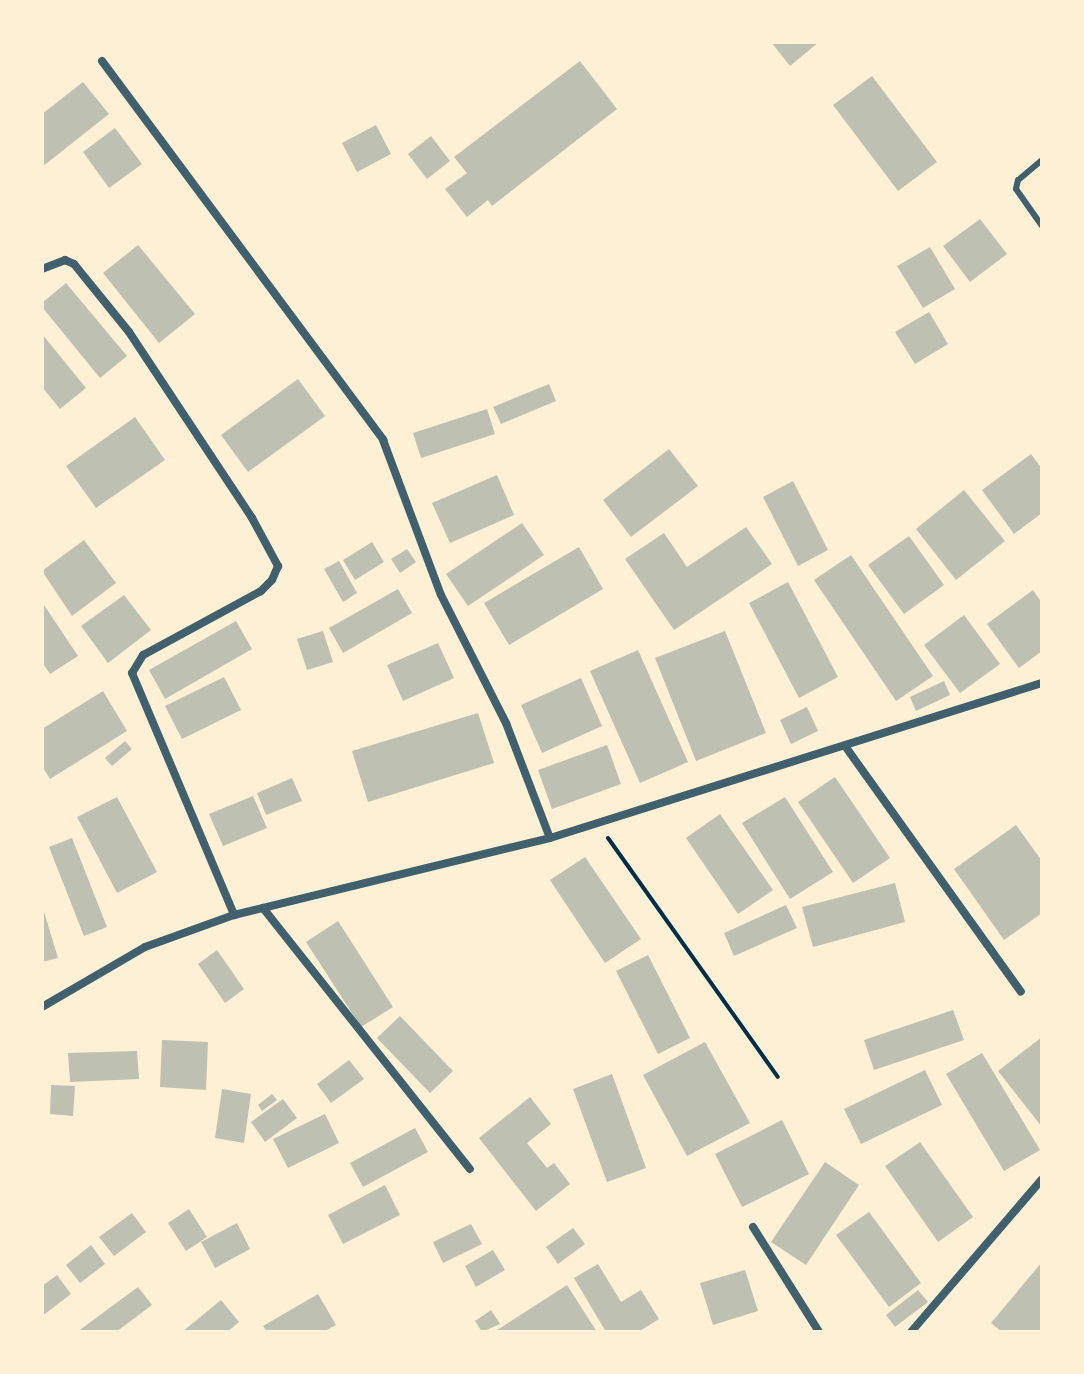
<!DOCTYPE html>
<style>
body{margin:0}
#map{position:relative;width:1084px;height:1374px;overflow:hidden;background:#fdf0d5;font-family:"Libre Baskerville",serif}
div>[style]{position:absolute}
.building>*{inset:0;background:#bec0b2}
.path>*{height:4px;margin:-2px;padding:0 2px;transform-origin:2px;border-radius:2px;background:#003049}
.service>*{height:6px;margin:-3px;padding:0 3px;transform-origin:3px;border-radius:3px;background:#3f606c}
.minor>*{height:8px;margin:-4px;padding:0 4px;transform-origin:4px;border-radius:4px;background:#3f606c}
span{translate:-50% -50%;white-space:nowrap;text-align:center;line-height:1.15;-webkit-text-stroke:6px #fdf0d5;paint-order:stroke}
.frame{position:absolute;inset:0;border:44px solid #fdf0d5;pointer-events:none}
</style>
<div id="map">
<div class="building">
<i style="clip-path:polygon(771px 42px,819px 42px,790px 66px)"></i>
<i style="clip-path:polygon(580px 61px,617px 109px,492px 206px,488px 200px,467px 217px,445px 189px,467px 173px,454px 157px)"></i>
<i style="clip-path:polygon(872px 76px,937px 162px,898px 191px,833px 105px)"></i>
<i style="clip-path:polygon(83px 82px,109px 114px,42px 167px,42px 114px)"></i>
<i style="clip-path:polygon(376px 125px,391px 154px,357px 172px,342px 143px)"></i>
<i style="clip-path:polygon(115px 128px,142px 164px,109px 188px,83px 152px)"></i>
<i style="clip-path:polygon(431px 136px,450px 161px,427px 179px,408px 154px)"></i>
<i style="clip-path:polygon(980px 219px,1007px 254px,970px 282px,943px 246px)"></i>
<i style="clip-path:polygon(138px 245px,195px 314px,159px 343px,103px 273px)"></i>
<i style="clip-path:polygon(930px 247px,955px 289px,923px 308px,897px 266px)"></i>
<i style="clip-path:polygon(66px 283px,127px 356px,100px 378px,42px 307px,42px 303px)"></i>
<i style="clip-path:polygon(929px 312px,948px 344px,915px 364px,895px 332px)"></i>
<i style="clip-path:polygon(42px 334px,86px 388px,60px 409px,42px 387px)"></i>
<i style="clip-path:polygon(298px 379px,325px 416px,248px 472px,221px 435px)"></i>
<i style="clip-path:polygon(549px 384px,556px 401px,501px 424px,493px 407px)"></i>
<i style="clip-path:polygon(487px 409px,495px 434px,421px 458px,413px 433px)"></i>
<i style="clip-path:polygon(135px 417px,165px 460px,96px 508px,66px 466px)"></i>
<i style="clip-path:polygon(669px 449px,698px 486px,631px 537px,603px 500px)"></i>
<i style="clip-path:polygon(1031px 454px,1042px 469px,1042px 513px,1014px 534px,982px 490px)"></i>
<i style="clip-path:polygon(497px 475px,514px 515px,450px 543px,432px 503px)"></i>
<i style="clip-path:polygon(793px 481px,828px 550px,798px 566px,763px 497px)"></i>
<i style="clip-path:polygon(964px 490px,1005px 541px,956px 580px,916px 529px)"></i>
<i style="clip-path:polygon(522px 523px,544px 555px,468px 606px,446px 574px)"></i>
<i style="clip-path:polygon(746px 527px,772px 564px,674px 630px,625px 559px,664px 533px,687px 567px)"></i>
<i style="clip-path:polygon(909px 536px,944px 585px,904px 614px,868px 565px)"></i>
<i style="clip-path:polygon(84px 540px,116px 583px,72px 616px,42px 571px)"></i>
<i style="clip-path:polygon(372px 542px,384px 562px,355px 580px,343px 560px)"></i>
<i style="clip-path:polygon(579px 547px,603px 589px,509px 645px,484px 603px)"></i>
<i style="clip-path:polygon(407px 549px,416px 562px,400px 573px,391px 559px)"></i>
<i style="clip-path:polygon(851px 555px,933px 676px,896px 701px,814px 580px)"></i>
<i style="clip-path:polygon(339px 561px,357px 593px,343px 602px,324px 569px)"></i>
<i style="clip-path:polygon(788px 582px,838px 677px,799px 698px,749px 603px)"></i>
<i style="clip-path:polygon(398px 589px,412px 613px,343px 653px,329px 628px)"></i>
<i style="clip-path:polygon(1033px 590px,1042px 603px,1042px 651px,1019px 668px,987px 624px)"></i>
<i style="clip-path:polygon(124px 595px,151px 630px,108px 663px,81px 626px)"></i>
<i style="clip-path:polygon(42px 602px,78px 656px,50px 674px,42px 662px)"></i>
<i style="clip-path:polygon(964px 615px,1000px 664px,960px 693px,924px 645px)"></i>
<i style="clip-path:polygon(236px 621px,252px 649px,165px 699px,149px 670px)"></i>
<i style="clip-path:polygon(323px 631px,333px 662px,307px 670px,297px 639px)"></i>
<i style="clip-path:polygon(725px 631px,766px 733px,696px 761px,655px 658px)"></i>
<i style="clip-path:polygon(438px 643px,454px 678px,403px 701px,387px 665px)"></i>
<i style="clip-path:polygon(638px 650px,688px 762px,640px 783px,590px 671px)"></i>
<i style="clip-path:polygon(224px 677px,241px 710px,182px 739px,165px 706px)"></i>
<i style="clip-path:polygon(581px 678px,602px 726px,542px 753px,521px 705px)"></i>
<i style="clip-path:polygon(944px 681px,950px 695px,916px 711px,910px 697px)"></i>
<i style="clip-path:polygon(103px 691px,127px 731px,50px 779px,42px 766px,42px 729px)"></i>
<i style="clip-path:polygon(807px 707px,818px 731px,791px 744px,780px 720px)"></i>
<i style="clip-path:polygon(478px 713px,494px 763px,368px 802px,352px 751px)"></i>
<i style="clip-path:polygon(125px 741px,132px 749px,112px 766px,105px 758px)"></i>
<i style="clip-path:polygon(607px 745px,621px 784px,552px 809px,538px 770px)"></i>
<i style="clip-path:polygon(835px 777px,890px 858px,853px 883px,798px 802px)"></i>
<i style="clip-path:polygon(292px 778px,302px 801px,266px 815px,257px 793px)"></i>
<i style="clip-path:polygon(253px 796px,267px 828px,223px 846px,209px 814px)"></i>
<i style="clip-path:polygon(117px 797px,157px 872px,117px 893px,77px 817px)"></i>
<i style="clip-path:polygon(785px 797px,833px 872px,790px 899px,742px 823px)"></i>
<i style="clip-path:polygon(720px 814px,773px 890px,738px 914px,686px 838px)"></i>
<i style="clip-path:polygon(1016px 825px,1042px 861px,1042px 913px,1004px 940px,954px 869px)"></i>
<i style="clip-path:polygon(72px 838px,107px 927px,84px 936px,49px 847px)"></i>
<i style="clip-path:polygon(585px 857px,641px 939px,605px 963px,550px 880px)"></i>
<i style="clip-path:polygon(895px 883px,905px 922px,813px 947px,802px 907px)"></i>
<i style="clip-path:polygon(42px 905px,58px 958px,42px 962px)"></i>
<i style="clip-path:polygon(786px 905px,797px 928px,734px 956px,724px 933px)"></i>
<i style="clip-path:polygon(338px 921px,393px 1007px,361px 1027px,306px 942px)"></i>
<i style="clip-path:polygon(217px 950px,244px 989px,225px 1003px,198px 964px)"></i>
<i style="clip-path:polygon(648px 955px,690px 1038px,658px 1054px,616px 971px)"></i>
<i style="clip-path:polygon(953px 1010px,964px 1040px,874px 1070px,864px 1040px)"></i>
<i style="clip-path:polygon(400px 1016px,453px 1071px,430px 1093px,377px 1038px)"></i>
<i style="clip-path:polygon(1042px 1037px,1042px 1127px,998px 1071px)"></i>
<i style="clip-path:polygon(162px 1040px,208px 1042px,206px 1090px,160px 1087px)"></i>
<i style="clip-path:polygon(705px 1042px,750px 1123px,687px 1156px,643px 1075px)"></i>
<i style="clip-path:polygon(137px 1051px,139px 1079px,70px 1082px,68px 1053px)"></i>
<i style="clip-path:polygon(982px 1053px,1040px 1150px,1004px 1171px,946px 1074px)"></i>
<i style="clip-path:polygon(349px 1060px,364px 1079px,331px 1103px,317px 1084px)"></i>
<i style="clip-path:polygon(925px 1070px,942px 1105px,861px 1144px,844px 1109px)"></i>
<i style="clip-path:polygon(612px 1074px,646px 1168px,607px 1182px,573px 1089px)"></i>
<i style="clip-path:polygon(51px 1085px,75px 1086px,73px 1116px,50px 1114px)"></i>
<i style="clip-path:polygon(222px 1089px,251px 1094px,244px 1143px,215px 1138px)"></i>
<i style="clip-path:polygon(272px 1094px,277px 1100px,262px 1111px,258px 1105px)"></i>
<i style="clip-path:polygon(530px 1097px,551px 1124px,527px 1143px,547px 1168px,554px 1163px,570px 1184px,536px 1211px,479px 1138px)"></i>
<i style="clip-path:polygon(283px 1099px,297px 1118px,265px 1142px,251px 1122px)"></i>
<i style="clip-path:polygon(325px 1114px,339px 1143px,288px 1168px,273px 1139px)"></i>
<i style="clip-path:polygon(782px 1120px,809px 1174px,742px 1207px,715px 1154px)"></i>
<i style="clip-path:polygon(415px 1128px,428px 1152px,363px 1187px,350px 1163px)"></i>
<i style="clip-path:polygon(920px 1142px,973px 1217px,938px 1242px,885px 1166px)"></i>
<i style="clip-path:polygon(825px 1162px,859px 1185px,806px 1265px,771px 1242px)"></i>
<i style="clip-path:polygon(385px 1185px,400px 1215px,343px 1244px,328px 1215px)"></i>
<i style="clip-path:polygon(189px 1209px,207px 1237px,186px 1251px,168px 1223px)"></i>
<i style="clip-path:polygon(869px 1212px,921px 1283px,889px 1307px,836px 1235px)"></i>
<i style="clip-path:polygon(132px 1213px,146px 1232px,114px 1256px,99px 1237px)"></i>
<i style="clip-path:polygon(237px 1223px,250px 1249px,215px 1268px,201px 1242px)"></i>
<i style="clip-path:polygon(471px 1224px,482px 1244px,443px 1263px,433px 1242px)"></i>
<i style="clip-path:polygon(573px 1228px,585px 1244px,558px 1264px,546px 1247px)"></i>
<i style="clip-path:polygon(91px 1245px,105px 1264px,80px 1283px,66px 1265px)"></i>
<i style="clip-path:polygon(493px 1250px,505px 1270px,476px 1287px,465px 1266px)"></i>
<i style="clip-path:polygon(1042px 1262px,1042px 1332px,1002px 1332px,991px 1323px)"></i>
<i style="clip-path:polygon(598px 1264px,621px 1302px,641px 1290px,659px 1319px,638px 1332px,606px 1332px,574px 1278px)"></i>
<i style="clip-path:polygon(745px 1270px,758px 1311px,713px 1325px,700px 1283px)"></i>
<i style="clip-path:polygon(57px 1275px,71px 1294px,42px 1316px,42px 1286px)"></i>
<i style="clip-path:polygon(567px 1285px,597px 1332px,494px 1332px)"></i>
<i style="clip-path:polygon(138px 1287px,152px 1305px,116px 1332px,77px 1332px)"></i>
<i style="clip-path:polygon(918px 1290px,928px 1302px,895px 1327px,886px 1315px)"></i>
<i style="clip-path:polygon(318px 1294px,336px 1325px,323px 1332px,267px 1332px,263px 1326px)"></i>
<i style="clip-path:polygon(221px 1300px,239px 1322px,227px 1332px,182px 1332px)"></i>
<i style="clip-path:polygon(491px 1310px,500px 1324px,482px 1332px,475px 1321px)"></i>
</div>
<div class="path">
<i style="left:608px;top:838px;width:293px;rotate:54.6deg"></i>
</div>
<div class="service">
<i style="left:1042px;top:160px;width:31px;rotate:140deg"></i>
<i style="left:1018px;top:180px;width:9px;rotate:103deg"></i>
<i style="left:1016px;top:189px;width:45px;rotate:54.9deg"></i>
</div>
<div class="minor">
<i style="left:102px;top:61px;width:472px;rotate:53.4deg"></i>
<i style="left:383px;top:440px;width:165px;rotate:69.5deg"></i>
<i style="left:441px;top:595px;width:144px;rotate:63.1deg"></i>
<i style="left:506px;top:723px;width:123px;rotate:69.1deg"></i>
<i style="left:42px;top:269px;width:25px;rotate:-21deg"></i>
<i style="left:65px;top:260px;width:10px;rotate:24deg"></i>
<i style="left:74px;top:264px;width:87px;rotate:51deg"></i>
<i style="left:129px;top:332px;width:223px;rotate:56.5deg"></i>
<i style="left:252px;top:518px;width:55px;rotate:61.6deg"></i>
<i style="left:278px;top:566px;width:15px;rotate:113deg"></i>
<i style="left:272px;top:580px;width:16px;rotate:135deg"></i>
<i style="left:261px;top:591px;width:134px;rotate:151.5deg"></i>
<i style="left:143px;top:655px;width:21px;rotate:121deg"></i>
<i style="left:132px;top:673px;width:263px;rotate:67.1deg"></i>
<i style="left:845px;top:746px;width:302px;rotate:54.4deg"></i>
<i style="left:263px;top:908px;width:333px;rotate:51.6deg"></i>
<i style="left:42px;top:1007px;width:119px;rotate:-30.2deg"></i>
<i style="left:145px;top:947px;width:95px;rotate:-19.8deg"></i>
<i style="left:234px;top:915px;width:325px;rotate:-13.7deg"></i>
<i style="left:550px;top:838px;width:516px;rotate:-17.49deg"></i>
<i style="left:753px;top:1227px;width:124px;rotate:57.8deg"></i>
<i style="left:911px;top:1332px;width:201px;rotate:-49.4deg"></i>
</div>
<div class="frame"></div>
</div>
